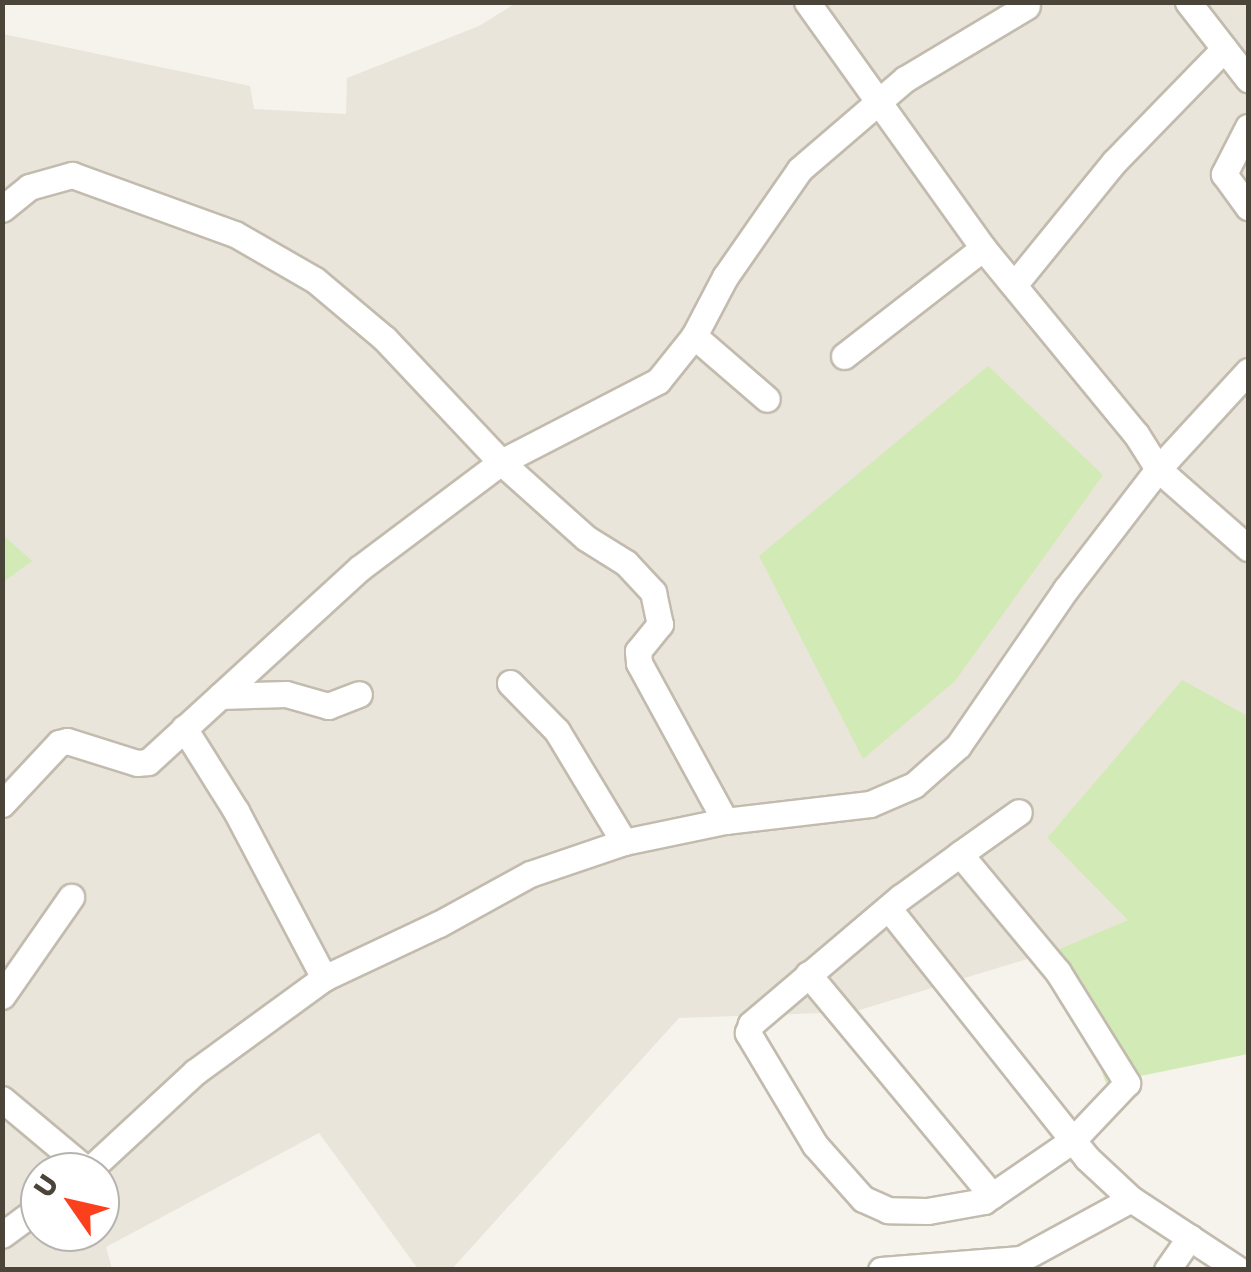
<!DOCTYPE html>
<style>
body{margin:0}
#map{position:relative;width:1251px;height:1272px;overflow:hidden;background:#f6f3ec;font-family:Poppins,sans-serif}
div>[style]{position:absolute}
.residential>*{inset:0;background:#eae5da}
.green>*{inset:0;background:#d2eab5}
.roads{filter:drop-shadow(2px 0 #c2bbae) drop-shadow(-2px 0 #c2bbae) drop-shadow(0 2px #c2bbae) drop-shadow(0 -2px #c2bbae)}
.street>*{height:25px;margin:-12.5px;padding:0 12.5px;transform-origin:12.5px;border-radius:12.5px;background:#fff}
span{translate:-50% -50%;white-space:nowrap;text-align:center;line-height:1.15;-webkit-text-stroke:8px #fff;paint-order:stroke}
.frame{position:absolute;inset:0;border:5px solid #4b4439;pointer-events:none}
.north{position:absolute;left:20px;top:1152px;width:100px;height:100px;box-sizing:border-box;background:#fff;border:2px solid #b7b4b0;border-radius:50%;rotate:304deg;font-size:28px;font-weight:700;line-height:40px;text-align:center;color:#4b4439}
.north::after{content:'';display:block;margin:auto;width:35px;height:45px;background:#fc3f1d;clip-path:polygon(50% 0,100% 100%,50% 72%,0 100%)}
</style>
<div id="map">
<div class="residential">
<i style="clip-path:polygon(evenodd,516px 3px,1248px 3px,1248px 716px,1182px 681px,1047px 838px,1129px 920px,1057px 950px,853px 1012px,679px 1018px,452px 1269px,418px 1269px,319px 1133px,106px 1247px,112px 1269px,3px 1270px,3px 34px,250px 86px,254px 109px,346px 114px,347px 78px,479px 26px,516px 3px,40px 1172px,100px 1172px,100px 1232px,40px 1232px,40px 1172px)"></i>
</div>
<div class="green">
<i style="clip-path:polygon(988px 366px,1103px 475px,955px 681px,863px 759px,759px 556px)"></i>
<i style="clip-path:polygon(2px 534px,32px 561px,3px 582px,2px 582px)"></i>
<i style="clip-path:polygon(1182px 680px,1248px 716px,1248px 1054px,1106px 1083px,1057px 950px,1128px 920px,1047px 838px)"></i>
</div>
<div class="roads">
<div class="street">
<i style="left:807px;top:2px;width:302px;rotate:54.4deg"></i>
<i style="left:983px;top:248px;width:241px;rotate:50.6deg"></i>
<i style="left:1136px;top:434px;width:41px;rotate:57.8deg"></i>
<i style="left:1158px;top:469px;width:120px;rotate:41.3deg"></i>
<i style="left:1188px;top:2px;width:98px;rotate:52.1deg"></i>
<i style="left:1248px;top:127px;width:53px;rotate:117.1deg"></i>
<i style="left:1224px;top:174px;width:41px;rotate:54deg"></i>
<i style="left:2px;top:209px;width:35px;rotate:-39deg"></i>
<i style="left:29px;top:187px;width:45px;rotate:-15.6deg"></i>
<i style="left:72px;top:175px;width:173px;rotate:19.9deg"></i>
<i style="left:235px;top:234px;width:92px;rotate:29.9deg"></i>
<i style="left:315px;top:280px;width:92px;rotate:40.1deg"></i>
<i style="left:385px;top:339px;width:169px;rotate:46.7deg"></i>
<i style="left:501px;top:462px;width:114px;rotate:41.8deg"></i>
<i style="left:586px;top:538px;width:47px;rotate:32deg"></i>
<i style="left:626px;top:563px;width:40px;rotate:47deg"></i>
<i style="left:653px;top:592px;width:33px;rotate:78deg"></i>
<i style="left:660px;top:624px;width:35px;rotate:129deg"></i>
<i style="left:638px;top:651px;width:12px;rotate:85deg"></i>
<i style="left:639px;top:663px;width:180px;rotate:61.4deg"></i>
<i style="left:1014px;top:285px;width:159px;rotate:-50.9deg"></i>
<i style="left:1114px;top:162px;width:158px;rotate:-45.8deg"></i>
<i style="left:694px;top:336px;width:96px;rotate:40.8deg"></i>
<i style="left:844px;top:356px;width:176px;rotate:-37.8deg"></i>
<i style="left:510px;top:683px;width:67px;rotate:45.6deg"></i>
<i style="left:557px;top:731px;width:130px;rotate:58.9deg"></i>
<i style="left:220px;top:696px;width:66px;rotate:-1.7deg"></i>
<i style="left:286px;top:694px;width:44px;rotate:15.9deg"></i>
<i style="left:328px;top:706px;width:33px;rotate:-21deg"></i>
<i style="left:184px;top:728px;width:98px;rotate:57.9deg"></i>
<i style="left:236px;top:811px;width:189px;rotate:62.2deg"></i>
<i style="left:2px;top:804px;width:83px;rotate:-46.9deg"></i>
<i style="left:59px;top:743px;width:8px;rotate:-14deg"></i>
<i style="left:67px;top:741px;width:73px;rotate:17.4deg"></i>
<i style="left:137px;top:763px;width:11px;rotate:-5deg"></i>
<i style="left:148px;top:762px;width:287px;rotate:-42.5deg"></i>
<i style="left:360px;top:568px;width:176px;rotate:-36.9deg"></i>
<i style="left:501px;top:462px;width:177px;rotate:-27.3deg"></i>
<i style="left:658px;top:381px;width:58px;rotate:-51.3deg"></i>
<i style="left:694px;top:336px;width:67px;rotate:-62.3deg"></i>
<i style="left:725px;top:277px;width:131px;rotate:-55.2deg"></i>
<i style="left:800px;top:169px;width:138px;rotate:-40.6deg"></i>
<i style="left:905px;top:79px;width:142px;rotate:-30.9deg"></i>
<i style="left:960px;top:854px;width:153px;rotate:50.3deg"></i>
<i style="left:1058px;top:972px;width:131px;rotate:58.1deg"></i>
<i style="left:1127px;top:1083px;width:79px;rotate:133.5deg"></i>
<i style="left:1073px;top:1140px;width:108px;rotate:145.6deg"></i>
<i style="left:984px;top:1201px;width:58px;rotate:170deg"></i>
<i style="left:927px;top:1211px;width:39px;rotate:-179deg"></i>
<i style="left:888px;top:1210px;width:27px;rotate:-156deg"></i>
<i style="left:863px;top:1199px;width:72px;rotate:-131.6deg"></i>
<i style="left:815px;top:1145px;width:131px;rotate:-120.9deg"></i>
<i style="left:748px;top:1033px;width:9px;rotate:-72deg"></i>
<i style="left:751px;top:1024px;width:197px;rotate:-40.3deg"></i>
<i style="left:901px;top:897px;width:73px;rotate:-36.1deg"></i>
<i style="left:960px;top:854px;width:72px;rotate:-35.4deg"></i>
<i style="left:889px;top:909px;width:318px;rotate:51.5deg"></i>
<i style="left:1087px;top:1158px;width:60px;rotate:43deg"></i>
<i style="left:1131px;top:1199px;width:129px;rotate:33.3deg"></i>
<i style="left:808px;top:974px;width:288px;rotate:50.3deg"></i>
<i style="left:2px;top:996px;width:121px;rotate:-55.1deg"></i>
<i style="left:2px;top:1099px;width:112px;rotate:39.9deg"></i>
<i style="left:87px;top:1172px;width:147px;rotate:-42.8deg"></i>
<i style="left:195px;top:1072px;width:160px;rotate:-36.1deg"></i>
<i style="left:324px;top:978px;width:127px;rotate:-25.2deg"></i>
<i style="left:439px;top:924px;width:104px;rotate:-28.8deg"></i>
<i style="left:530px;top:874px;width:99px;rotate:-18.8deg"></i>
<i style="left:624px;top:842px;width:103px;rotate:-11.7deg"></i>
<i style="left:725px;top:821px;width:146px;rotate:-6.7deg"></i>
<i style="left:870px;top:804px;width:48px;rotate:-23.4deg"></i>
<i style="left:914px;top:785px;width:59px;rotate:-41.6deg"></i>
<i style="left:958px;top:746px;width:191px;rotate:-55.5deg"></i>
<i style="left:1066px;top:589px;width:151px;rotate:-52.5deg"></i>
<i style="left:1158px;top:469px;width:133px;rotate:-47.4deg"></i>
<i style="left:2px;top:1235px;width:47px;rotate:-36.4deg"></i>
<i style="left:881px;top:1270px;width:140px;rotate:-4.5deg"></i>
<i style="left:1014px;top:1270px;width:13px;rotate:-58deg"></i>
<i style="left:1021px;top:1259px;width:125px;rotate:-28.6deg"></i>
<i style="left:1167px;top:1270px;width:40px;rotate:-55.1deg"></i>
</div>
</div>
<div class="frame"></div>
<div class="north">U</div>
</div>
